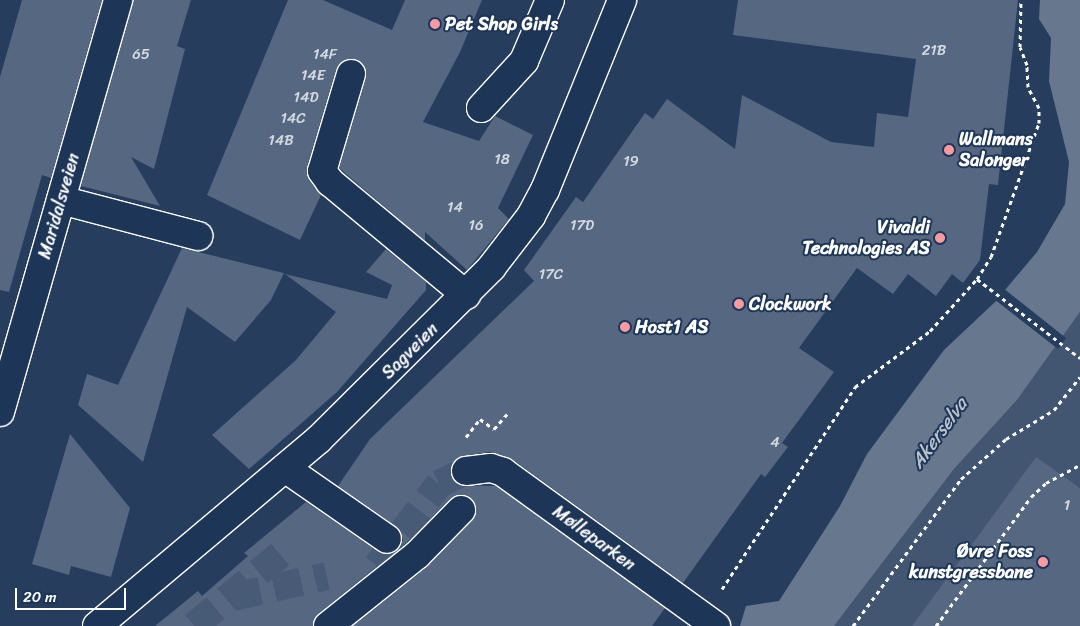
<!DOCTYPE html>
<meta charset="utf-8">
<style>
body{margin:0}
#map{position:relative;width:1080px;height:626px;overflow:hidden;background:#263d5e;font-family:Sriracha,sans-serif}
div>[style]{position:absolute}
.green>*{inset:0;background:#425672}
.water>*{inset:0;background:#67788e}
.pier>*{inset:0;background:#263d5e}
.building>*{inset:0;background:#556781}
.minor-tunnel>*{height:28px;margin-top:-14px;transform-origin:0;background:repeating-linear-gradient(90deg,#475a76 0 28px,transparent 0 42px)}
.path>*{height:3px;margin-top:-1.5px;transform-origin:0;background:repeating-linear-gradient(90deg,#fff 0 4px,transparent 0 8px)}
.roads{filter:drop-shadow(1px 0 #fff) drop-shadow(-1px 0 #fff) drop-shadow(0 1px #fff) drop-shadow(0 -1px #fff)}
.minor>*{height:28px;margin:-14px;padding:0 14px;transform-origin:14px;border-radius:14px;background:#1d3557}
.dots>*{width:14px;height:14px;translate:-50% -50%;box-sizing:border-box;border:2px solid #1d3557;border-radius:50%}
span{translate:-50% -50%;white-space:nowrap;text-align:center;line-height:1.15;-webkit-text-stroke:4px #1d3557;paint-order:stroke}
.number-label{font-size:15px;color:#d4d9e0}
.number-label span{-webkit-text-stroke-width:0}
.poi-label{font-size:18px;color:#fff;font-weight:700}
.left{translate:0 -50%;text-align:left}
.right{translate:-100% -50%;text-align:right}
.street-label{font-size:18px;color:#fff}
.water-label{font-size:19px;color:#bbc2cc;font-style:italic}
.scale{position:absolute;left:15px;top:588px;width:111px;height:22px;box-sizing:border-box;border:2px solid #fff;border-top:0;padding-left:6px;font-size:15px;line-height:18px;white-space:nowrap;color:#fff;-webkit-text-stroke:4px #1d3557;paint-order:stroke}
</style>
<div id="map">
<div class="green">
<i style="clip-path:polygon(1080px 312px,1080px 626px,834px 626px,954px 469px,1017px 400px)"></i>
</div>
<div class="water">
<i style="clip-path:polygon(1040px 0,1080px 0,1080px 312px,1017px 400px,954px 469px,834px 626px,740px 626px,746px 606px,779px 601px,840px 506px,867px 454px,944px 350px,995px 302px,1037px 252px,1065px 204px,1069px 162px,1049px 81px,1051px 38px,1039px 19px)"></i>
</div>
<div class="pier">
<i style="clip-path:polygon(1003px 288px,1066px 338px,1058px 349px,994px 299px)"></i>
</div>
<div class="building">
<i style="clip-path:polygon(22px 0,102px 0,51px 178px,42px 175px,9px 292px,0 290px,0 77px)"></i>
<i style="clip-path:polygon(133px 0,191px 0,177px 46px,185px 49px,154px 169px,131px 157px,160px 206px,81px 186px)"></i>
<i style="clip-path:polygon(288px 0,323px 0,392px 30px,405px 0,482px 0,460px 52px,423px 122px,479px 141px,495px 116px,533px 135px,498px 208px,509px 219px,467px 270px,425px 232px,425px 241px,339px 168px,366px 78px,363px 64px,355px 59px,341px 62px,336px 70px,307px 167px,309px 180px,321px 195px,300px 240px,207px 195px)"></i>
<i style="clip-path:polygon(738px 0,1018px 0,998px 185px,989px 184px,980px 260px,963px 283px,952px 274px,936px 296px,908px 274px,893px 294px,857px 268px,799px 348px,834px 372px,782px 443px,788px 447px,765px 477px,761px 474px,683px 583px,512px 459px,489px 452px,464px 456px,452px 464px,451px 473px,459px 485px,496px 486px,665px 608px,652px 626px,353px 626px,427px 567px,472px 521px,476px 505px,464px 495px,450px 499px,406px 543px,318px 614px,313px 626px,155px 626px,198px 591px,202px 596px,248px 556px,244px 553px,306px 502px,379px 552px,386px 555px,400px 548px,403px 540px,396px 526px,338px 486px,370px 439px,534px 281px,524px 270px,576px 197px,583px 202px,645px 113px,653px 119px,667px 99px,735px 149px,742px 95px,831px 142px,874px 147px,877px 113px,908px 117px,916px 59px,733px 35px)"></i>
<i style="clip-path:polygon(182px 248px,284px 273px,271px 300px,235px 342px,187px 307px,143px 462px,78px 405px,87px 374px,118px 385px)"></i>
<i style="clip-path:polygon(386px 249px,426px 282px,426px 290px,337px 392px,249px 469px,212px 435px,296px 360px,336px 312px,285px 274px,387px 299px,392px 285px,366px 272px)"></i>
<i style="clip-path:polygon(70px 434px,130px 508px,111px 577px,71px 566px,69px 575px,32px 564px)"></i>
<i style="clip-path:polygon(1036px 457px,1080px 488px,1080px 626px,912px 626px)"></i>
</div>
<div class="minor-tunnel">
<i style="left:377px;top:566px;width:103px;rotate:-52.9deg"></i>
<i style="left:439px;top:484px;width:30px;rotate:-26deg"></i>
<i style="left:233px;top:597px;width:96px;rotate:-12.6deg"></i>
<i style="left:194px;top:626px;width:122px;rotate:-39.7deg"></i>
</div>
<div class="path">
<i style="left:977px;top:279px;width:130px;rotate:37.5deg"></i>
<i style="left:466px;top:437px;width:23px;rotate:-52deg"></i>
<i style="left:480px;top:419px;width:17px;rotate:36deg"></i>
<i style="left:494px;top:429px;width:20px;rotate:-49deg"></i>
<i style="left:722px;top:589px;width:242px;rotate:-56.6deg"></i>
<i style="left:855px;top:387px;width:94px;rotate:-36.7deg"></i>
<i style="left:930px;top:331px;width:70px;rotate:-47.9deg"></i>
<i style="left:977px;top:279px;width:26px;rotate:-58deg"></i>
<i style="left:991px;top:257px;width:142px;rotate:-70.3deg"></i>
<i style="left:1039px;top:123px;width:15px;rotate:-90deg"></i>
<i style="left:1039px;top:108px;width:24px;rotate:-118deg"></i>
<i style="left:1028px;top:87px;width:22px;rotate:-93deg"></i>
<i style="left:1027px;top:65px;width:19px;rotate:-111deg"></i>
<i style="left:1020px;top:47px;width:47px;rotate:-88.8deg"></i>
<i style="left:853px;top:626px;width:182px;rotate:-53.7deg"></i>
<i style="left:961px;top:479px;width:60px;rotate:-41.6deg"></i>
<i style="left:1006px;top:439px;width:56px;rotate:-31.1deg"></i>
<i style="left:1054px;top:410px;width:42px;rotate:-51.8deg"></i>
<i style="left:936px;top:626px;width:160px;rotate:-53.6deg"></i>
<i style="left:1031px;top:497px;width:21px;rotate:-43deg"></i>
<i style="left:1046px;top:483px;width:38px;rotate:-28deg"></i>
</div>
<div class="roads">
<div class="minor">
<i style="left:351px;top:74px;width:101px;rotate:106.6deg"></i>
<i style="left:322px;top:171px;width:14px;rotate:54deg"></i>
<i style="left:330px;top:182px;width:177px;rotate:39.7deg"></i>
<i style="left:481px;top:108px;width:64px;rotate:-47.5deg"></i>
<i style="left:524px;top:61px;width:66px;rotate:-66.9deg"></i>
<i style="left:61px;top:200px;width:142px;rotate:14.7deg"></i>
<i style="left:0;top:412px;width:429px;rotate:-74deg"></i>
<i style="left:285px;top:468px;width:124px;rotate:34.8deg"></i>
<i style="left:466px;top:471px;width:25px;rotate:-7deg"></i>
<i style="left:491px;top:468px;width:13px;rotate:18deg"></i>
<i style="left:503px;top:472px;width:263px;rotate:35.9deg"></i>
<i style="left:97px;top:626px;width:290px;rotate:-40.1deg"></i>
<i style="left:319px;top:439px;width:243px;rotate:-44.8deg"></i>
<i style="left:491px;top:268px;width:66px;rotate:-52.4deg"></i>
<i style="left:531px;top:216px;width:30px;rotate:-62deg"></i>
<i style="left:545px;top:190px;width:205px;rotate:-67.9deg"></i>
<i style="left:328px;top:626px;width:114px;rotate:-38.6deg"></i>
<i style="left:417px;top:555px;width:63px;rotate:-45.6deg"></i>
</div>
</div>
<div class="dots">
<i style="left:435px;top:24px;background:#ff9aa2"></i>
<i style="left:949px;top:150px;background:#ff9aa2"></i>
<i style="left:940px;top:238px;background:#ff9aa2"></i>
<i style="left:739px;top:304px;background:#ff9aa2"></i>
<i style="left:625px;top:327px;background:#ff9aa2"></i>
<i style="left:1043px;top:562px;background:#ff9aa2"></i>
</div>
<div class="number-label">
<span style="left:934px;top:51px">21B</span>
<span style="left:141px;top:55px">65</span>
<span style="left:325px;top:55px">14F</span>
<span style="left:313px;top:76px">14E</span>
<span style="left:306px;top:98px">14D</span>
<span style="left:293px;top:119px">14C</span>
<span style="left:281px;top:141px">14B</span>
<span style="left:502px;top:160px">18</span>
<span style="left:631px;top:162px">19</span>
<span style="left:455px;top:208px">14</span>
<span style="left:476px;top:226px">16</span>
<span style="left:582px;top:226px">17D</span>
<span style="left:551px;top:275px">17C</span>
<span style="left:775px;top:443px">4</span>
<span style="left:1067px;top:506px">1</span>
</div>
<div class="poi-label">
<span class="left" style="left:445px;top:24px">Pet Shop Girls</span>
<span class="left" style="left:959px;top:150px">Wallmans<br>Salonger</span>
<span class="right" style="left:930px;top:238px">Vivaldi<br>Technologies AS</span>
<span class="left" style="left:749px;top:304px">Clockwork</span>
<span class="left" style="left:635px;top:327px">Host1 AS</span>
<span class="right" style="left:1033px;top:562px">Øvre Foss<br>kunstgressbane</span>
</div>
<div class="street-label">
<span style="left:59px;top:206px;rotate:-74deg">Maridalsveien</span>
<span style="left:410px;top:351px;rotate:-45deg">Sagveien</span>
<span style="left:594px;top:538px;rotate:36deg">Mølleparken</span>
</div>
<div class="water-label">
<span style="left:939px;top:433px;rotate:-54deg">Akerselva</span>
</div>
<div class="scale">20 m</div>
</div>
